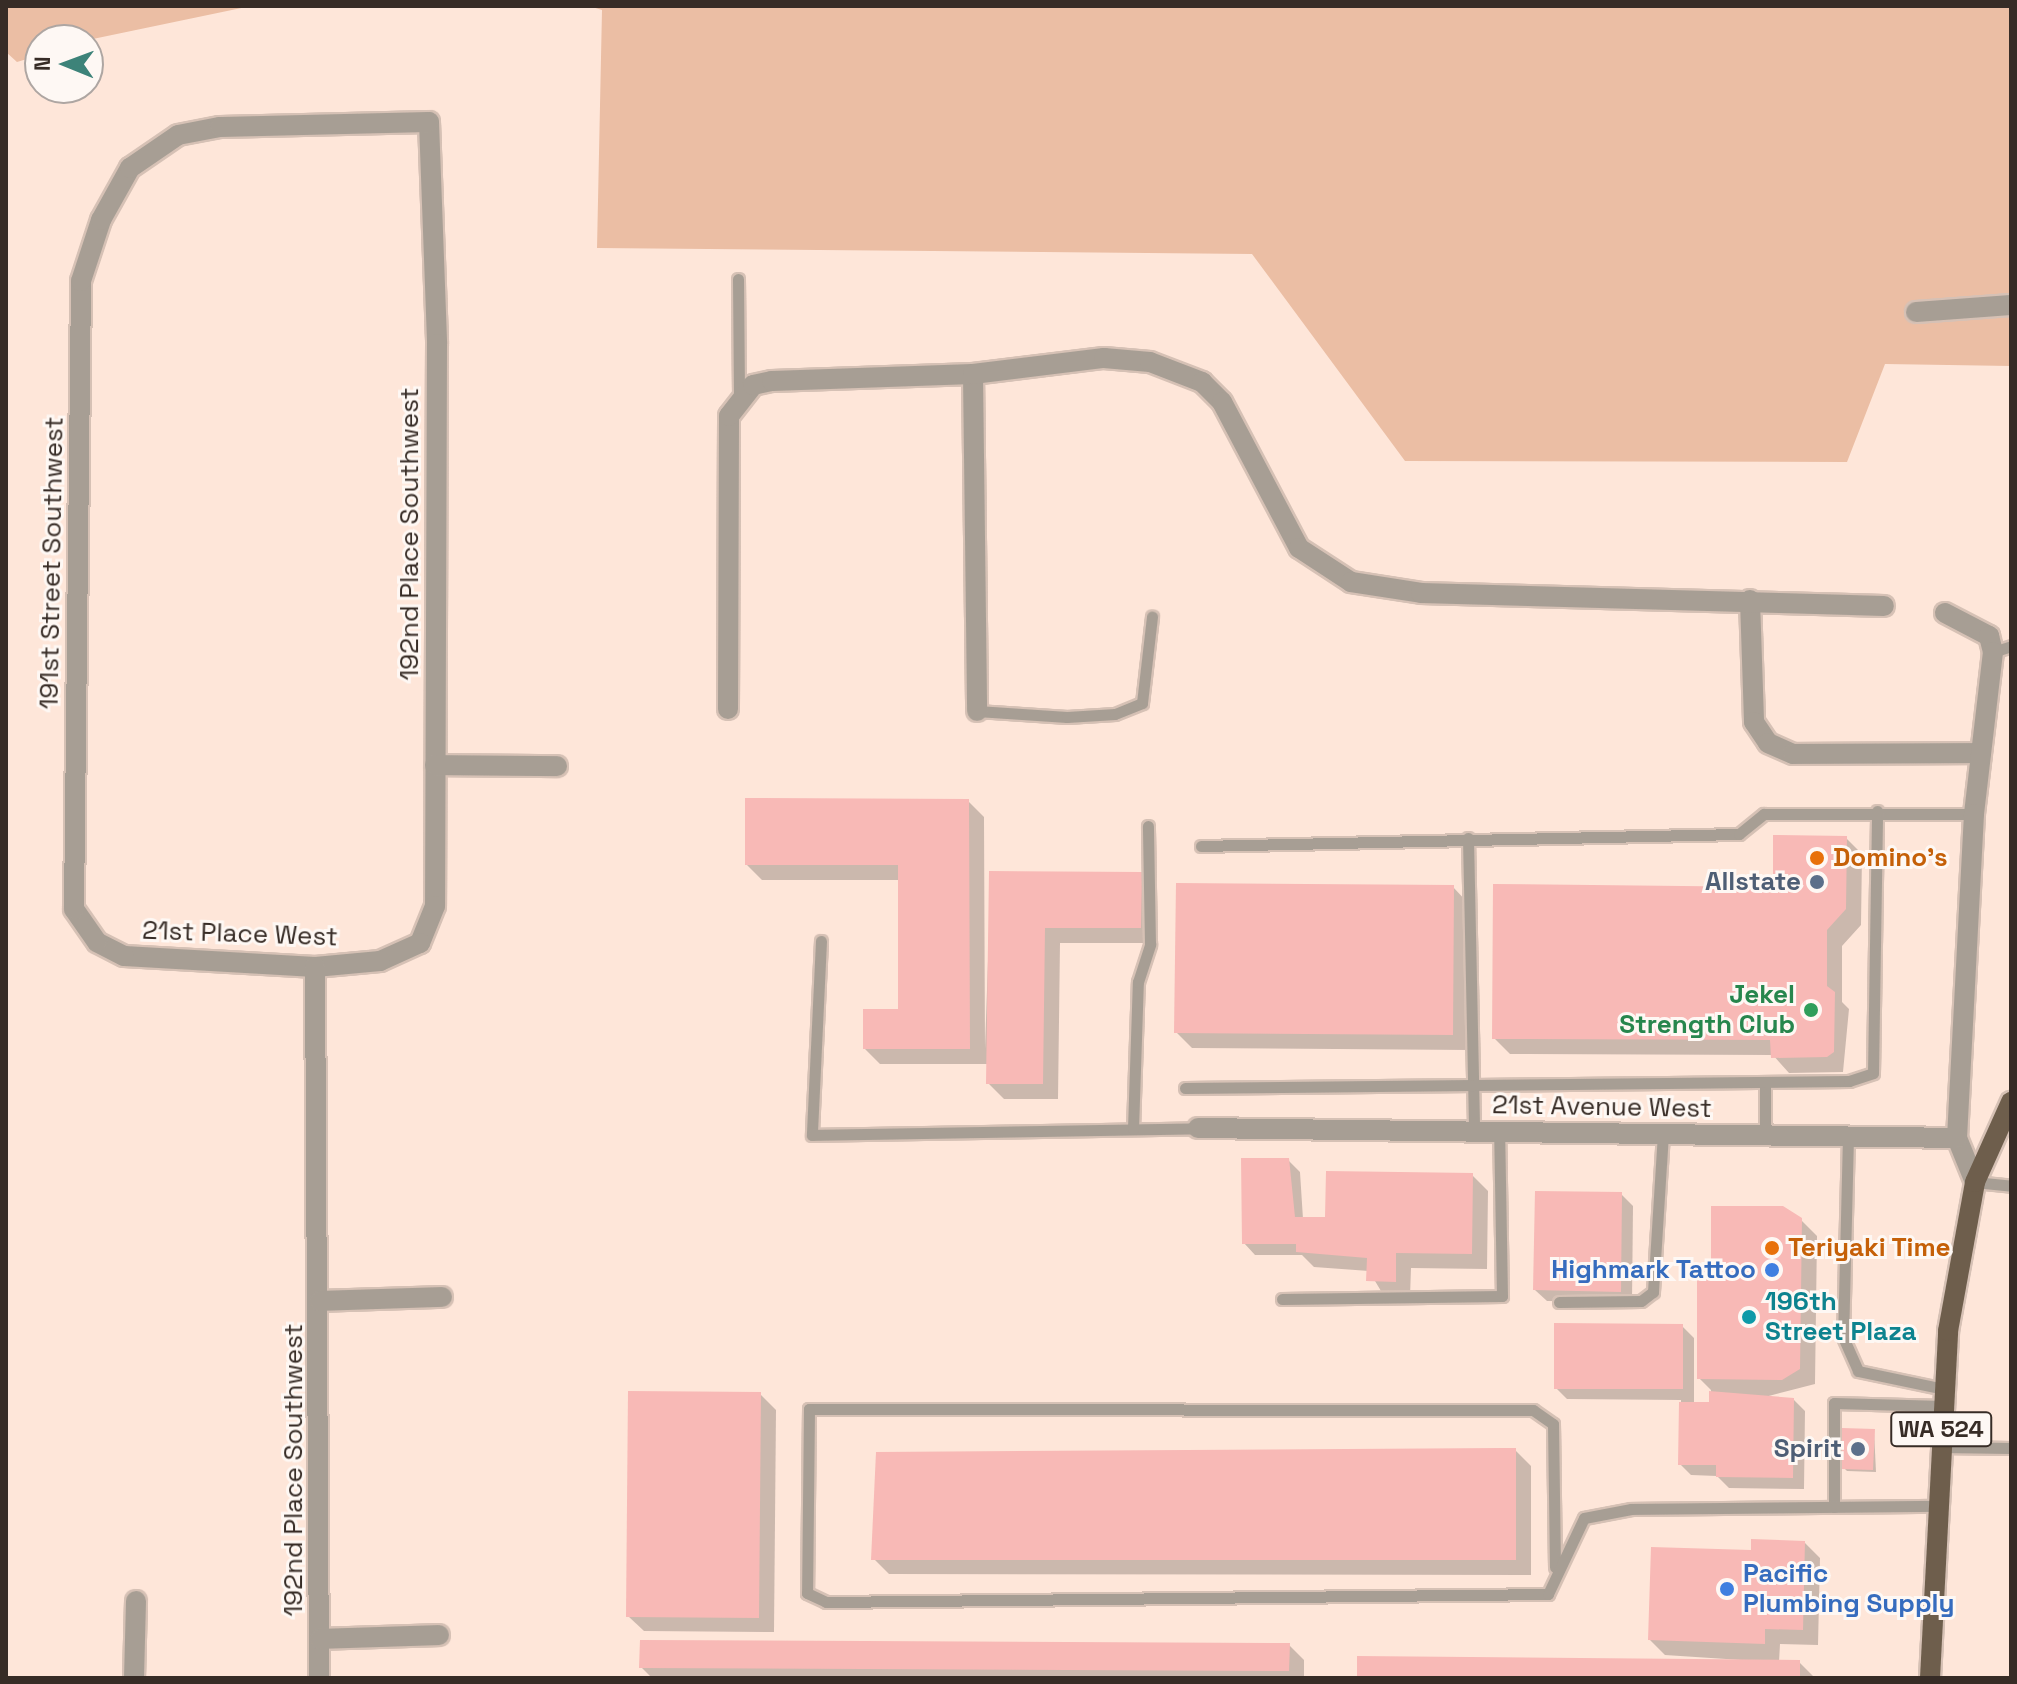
<!DOCTYPE html>
<style>
body{margin:0}
#map{position:relative;width:2017px;height:1684px;overflow:hidden;background:#fee6d9;font-family:"Space Grotesk",sans-serif}
div>[style]{position:absolute}
.green>*{inset:0;background:#ebbea4}
.shadow>*{inset:0;background:#0003}
.building>*{inset:0;background:#f8b9b6}
.roads{filter:drop-shadow(2px 0 #d6c1b5) drop-shadow(-2px 0 #d6c1b5) drop-shadow(0 2px #d6c1b5) drop-shadow(0 -2px #d6c1b5)}
.lane>*{height:11px;margin:-5.5px;padding:0 5.5px;transform-origin:5.5px;border-radius:5.5px;background:#a79e94}
.street>*{height:20px;margin:-10px;padding:0 10px;transform-origin:10px;border-radius:10px;background:#a79e94}
.primary>*{height:20px;margin:-10px;padding:0 10px;transform-origin:10px;border-radius:10px;background:#6e5e4c}
.dots>*{width:22px;height:22px;translate:-50% -50%;box-sizing:border-box;border:4px solid #fef8f4;border-radius:50%}
span{translate:-50% -50%;white-space:nowrap;text-align:center;line-height:1.15;-webkit-text-stroke:6px #fef8f4;paint-order:stroke}
.shield-label span{padding:2px 6px;background:#fef8f4;border:2px solid;border-radius:6px;-webkit-text-stroke-width:0}
.shield-label{font-size:24px;color:#372c26;font-weight:700}
.street-label{font-size:26px;color:#372c26}
.food-label{font-size:26px;color:#c56008;font-weight:700}
.left{translate:0 -50%;text-align:left}
.service-label{font-size:26px;color:#4e5e75;font-weight:700}
.right{translate:-100% -50%;text-align:right}
.leisure-label{font-size:26px;color:#27864d;font-weight:700}
.shop-label{font-size:26px;color:#366cbe;font-weight:700}
.culture-label{font-size:26px;color:#0d838f;font-weight:700}
.frame{position:absolute;inset:0;border:8px solid #372c26;pointer-events:none}
.north{position:absolute;left:24px;top:24px;width:80px;height:80px;box-sizing:border-box;background:#fef8f4;border:2px solid #aea6a2;border-radius:50%;rotate:271deg;font-size:22px;font-weight:700;line-height:32px;text-align:center;color:#372c26}
.north::after{content:'';display:block;margin:auto;width:28px;height:36px;background:#3d8379;clip-path:polygon(50% 0,100% 100%,50% 72%,0 100%)}
</style>
<div id="map">
<div class="green">
<i style="clip-path:polygon(6px 6px,251px 6px,88px 40px,40px 40px,40px 55px,17px 62px,6px 52px)"></i>
<i style="clip-path:polygon(589px 6px,2011px 6px,2011px 366px,1885px 364px,1847px 462px,1405px 461px,1252px 254px,597px 248px,602px 10px)"></i>
</div>
<div class="shadow">
<i style="clip-path:polygon(968px 801px,984px 817px,985px 1049px,991px 873px,1141px 874px,1157px 889px,1156px 943px,1060px 943px,1058px 1099px,1004px 1099px,988px 1083px,988px 1064px,880px 1064px,865px 1049px,900px 1011px,900px 880px,762px 880px,747px 865px)"></i>
<i style="clip-path:polygon(1846px 838px,1862px 854px,1861px 925px,1842px 946px,1842px 1002px,1849px 1009px,1843px 1072px,1789px 1073px,1773px 1055px,1510px 1054px,1494px 1038px,1775px 889px)"></i>
<i style="clip-path:polygon(1453px 887px,1468px 903px,1468px 1050px,1192px 1048px,1176px 1032px)"></i>
<i style="clip-path:polygon(1288px 1160px,1300px 1172px,1303px 1219px,1327px 1219px,1472px 1175px,1488px 1191px,1487px 1269px,1411px 1268px,1410px 1297px,1384px 1296px,1369px 1271px,1314px 1267px,1302px 1255px,1255px 1255px,1244px 1243px)"></i>
<i style="clip-path:polygon(1621px 1194px,1633px 1206px,1632px 1302px,1547px 1301px,1535px 1290px)"></i>
<i style="clip-path:polygon(1801px 1220px,1817px 1236px,1815px 1384px,1765px 1397px,1794px 1400px,1805px 1411px,1804px 1489px,1729px 1488px,1717px 1476px,1691px 1475px,1680px 1464px,1681px 1400px,1567px 1399px,1556px 1388px,1682px 1326px,1694px 1338px,1694px 1404px,1710px 1404px,1711px 1390px,1699px 1378px,1713px 1267px)"></i>
<i style="clip-path:polygon(760px 1394px,776px 1410px,774px 1632px,644px 1631px,628px 1616px)"></i>
<i style="clip-path:polygon(1874px 1431px,1876px 1472px,1847px 1471px,1844px 1468px)"></i>
<i style="clip-path:polygon(1515px 1450px,1531px 1466px,1531px 1575px,889px 1574px,874px 1559px)"></i>
<i style="clip-path:polygon(1805px 1543px,1820px 1558px,1818px 1645px,1780px 1644px,1779px 1662px,1799px 1662px,1815px 1678px,1359px 1678px,1772px 1662px,1665px 1655px,1650px 1640px,1752px 1552px)"></i>
<i style="clip-path:polygon(1289px 1645px,1304px 1660px,1304px 1678px,652px 1678px,641px 1667px)"></i>
</div>
<div class="building">
<i style="clip-path:polygon(745px 798px,969px 799px,970px 1049px,863px 1049px,863px 1009px,898px 1009px,898px 865px,745px 865px)"></i>
<i style="clip-path:polygon(1773px 835px,1847px 836px,1846px 909px,1827px 930px,1827px 986px,1835px 992px,1834px 1052px,1827px 1057px,1771px 1058px,1770px 1040px,1492px 1039px,1493px 884px,1773px 887px)"></i>
<i style="clip-path:polygon(989px 871px,1142px 872px,1141px 928px,1045px 928px,1043px 1084px,986px 1084px)"></i>
<i style="clip-path:polygon(1176px 883px,1454px 885px,1453px 1035px,1174px 1033px)"></i>
<i style="clip-path:polygon(1241px 1158px,1289px 1158px,1295px 1217px,1325px 1217px,1326px 1171px,1473px 1173px,1472px 1254px,1396px 1253px,1396px 1282px,1366px 1281px,1367px 1258px,1296px 1252px,1296px 1244px,1242px 1244px)"></i>
<i style="clip-path:polygon(1535px 1191px,1622px 1192px,1621px 1292px,1533px 1290px)"></i>
<i style="clip-path:polygon(1711px 1206px,1783px 1206px,1802px 1218px,1800px 1369px,1782px 1380px,1697px 1379px,1697px 1265px,1711px 1265px)"></i>
<i style="clip-path:polygon(1554px 1323px,1683px 1324px,1683px 1389px,1554px 1389px)"></i>
<i style="clip-path:polygon(628px 1391px,761px 1392px,759px 1618px,626px 1617px)"></i>
<i style="clip-path:polygon(1709px 1391px,1794px 1398px,1793px 1478px,1716px 1477px,1716px 1465px,1678px 1465px,1679px 1402px,1709px 1402px)"></i>
<i style="clip-path:polygon(1842px 1428px,1875px 1429px,1873px 1470px,1841px 1469px)"></i>
<i style="clip-path:polygon(1501px 1448px,1516px 1448px,1516px 1560px,871px 1560px,876px 1452px)"></i>
<i style="clip-path:polygon(1751px 1539px,1805px 1541px,1803px 1630px,1765px 1629px,1765px 1644px,1648px 1640px,1651px 1547px,1751px 1550px)"></i>
<i style="clip-path:polygon(640px 1640px,1290px 1643px,1289px 1671px,639px 1668px)"></i>
<i style="clip-path:polygon(1357px 1656px,1800px 1660px,1800px 1678px,1357px 1678px)"></i>
</div>
<div class="roads">
<div class="lane">
<i style="left:738px;top:279px;width:119px;rotate:89.5deg"></i>
<i style="left:1993px;top:652px;width:19px;rotate:-18deg"></i>
<i style="left:977px;top:711px;width:90px;rotate:3.8deg"></i>
<i style="left:1067px;top:717px;width:48px;rotate:-3.6deg"></i>
<i style="left:1115px;top:714px;width:29px;rotate:-22deg"></i>
<i style="left:1142px;top:703px;width:87px;rotate:-83.4deg"></i>
<i style="left:1468px;top:838px;width:293px;rotate:88.8deg"></i>
<i style="left:1201px;top:846px;width:538px;rotate:-1.28deg"></i>
<i style="left:1739px;top:834px;width:32px;rotate:-39deg"></i>
<i style="left:1764px;top:814px;width:210px"></i>
<i style="left:821px;top:941px;width:194px;rotate:92.7deg"></i>
<i style="left:812px;top:1135px;width:386px;rotate:-1deg"></i>
<i style="left:1765px;top:1082px;width:53px;rotate:90deg"></i>
<i style="left:1185px;top:1088px;width:664px;rotate:-0.6deg"></i>
<i style="left:1849px;top:1081px;width:25px;rotate:-18deg"></i>
<i style="left:1873px;top:1073px;width:262px;rotate:-89.1deg"></i>
<i style="left:1133px;top:1129px;width:147px;rotate:-88.1deg"></i>
<i style="left:1138px;top:982px;width:40px;rotate:-72deg"></i>
<i style="left:1150px;top:944px;width:118px;rotate:-91deg"></i>
<i style="left:1848px;top:1136px;width:201px;rotate:91.4deg"></i>
<i style="left:1843px;top:1337px;width:37px;rotate:66deg"></i>
<i style="left:1858px;top:1371px;width:88px;rotate:11.8deg"></i>
<i style="left:1975px;top:1182px;width:36px;rotate:6deg"></i>
<i style="left:1282px;top:1299px;width:220px;rotate:-0.8deg"></i>
<i style="left:1502px;top:1296px;width:165px;rotate:-91deg"></i>
<i style="left:1559px;top:1302px;width:82px;rotate:-0.7deg"></i>
<i style="left:1641px;top:1301px;width:15px;rotate:-37deg"></i>
<i style="left:1653px;top:1292px;width:158px;rotate:-86.4deg"></i>
<i style="left:1940px;top:1447px;width:71px;rotate:0.8deg"></i>
<i style="left:1834px;top:1507px;width:104px;rotate:-90deg"></i>
<i style="left:1834px;top:1403px;width:109px;rotate:1.6deg"></i>
<i style="left:1555px;top:1567px;width:143px;rotate:-90.8deg"></i>
<i style="left:1553px;top:1424px;width:24px;rotate:-145deg"></i>
<i style="left:1533px;top:1410px;width:724px;rotate:-179.92deg"></i>
<i style="left:809px;top:1409px;width:184px;rotate:90.6deg"></i>
<i style="left:807px;top:1593px;width:21px;rotate:25deg"></i>
<i style="left:826px;top:1602px;width:722px;rotate:-0.63deg"></i>
<i style="left:1548px;top:1594px;width:84px;rotate:-64.7deg"></i>
<i style="left:1584px;top:1518px;width:48px;rotate:-10.8deg"></i>
<i style="left:1631px;top:1509px;width:306px;rotate:-0.6deg"></i>
</div>
<div class="street">
<i style="left:429px;top:122px;width:222px;rotate:87.9deg"></i>
<i style="left:437px;top:344px;width:562px;rotate:90.2deg"></i>
<i style="left:435px;top:906px;width:40px;rotate:112deg"></i>
<i style="left:420px;top:943px;width:44px;rotate:155.8deg"></i>
<i style="left:380px;top:961px;width:65px;rotate:174.7deg"></i>
<i style="left:315px;top:967px;width:191px;rotate:-176.7deg"></i>
<i style="left:124px;top:956px;width:30px;rotate:-153deg"></i>
<i style="left:97px;top:942px;width:40px;rotate:-124.9deg"></i>
<i style="left:74px;top:909px;width:628px;rotate:-89.36deg"></i>
<i style="left:81px;top:281px;width:64px;rotate:-71.8deg"></i>
<i style="left:101px;top:220px;width:60px;rotate:-60.9deg"></i>
<i style="left:130px;top:168px;width:58px;rotate:-34.5deg"></i>
<i style="left:178px;top:135px;width:43px;rotate:-10.8deg"></i>
<i style="left:220px;top:127px;width:209px;rotate:-1.4deg"></i>
<i style="left:1916px;top:312px;width:95px;rotate:-4.2deg"></i>
<i style="left:973px;top:374px;width:337px;rotate:89.3deg"></i>
<i style="left:1750px;top:600px;width:122px;rotate:88.1deg"></i>
<i style="left:1754px;top:722px;width:25px;rotate:56deg"></i>
<i style="left:1768px;top:743px;width:27px;rotate:24deg"></i>
<i style="left:1793px;top:754px;width:188px;rotate:-0.3deg"></i>
<i style="left:1945px;top:613px;width:50px;rotate:27.6deg"></i>
<i style="left:1989px;top:636px;width:16px;rotate:76deg"></i>
<i style="left:1993px;top:652px;width:163px;rotate:96.7deg"></i>
<i style="left:1974px;top:814px;width:324px;rotate:93deg"></i>
<i style="left:1957px;top:1138px;width:48px;rotate:67.8deg"></i>
<i style="left:728px;top:709px;width:293px;rotate:-89.8deg"></i>
<i style="left:729px;top:416px;width:39px;rotate:-52deg"></i>
<i style="left:753px;top:385px;width:19px;rotate:-12deg"></i>
<i style="left:772px;top:381px;width:201px;rotate:-2deg"></i>
<i style="left:973px;top:374px;width:132px;rotate:-7deg"></i>
<i style="left:1104px;top:358px;width:46px;rotate:5deg"></i>
<i style="left:1150px;top:362px;width:56px;rotate:21deg"></i>
<i style="left:1202px;top:382px;width:28px;rotate:45deg"></i>
<i style="left:1222px;top:402px;width:165px;rotate:62.2deg"></i>
<i style="left:1299px;top:548px;width:62px;rotate:33.2deg"></i>
<i style="left:1351px;top:582px;width:71px;rotate:8.9deg"></i>
<i style="left:1421px;top:593px;width:463px;rotate:1.6deg"></i>
<i style="left:435px;top:765px;width:122px;rotate:0.5deg"></i>
<i style="left:315px;top:967px;width:711px;rotate:89.68deg"></i>
<i style="left:1198px;top:1128px;width:759px;rotate:0.75deg"></i>
<i style="left:320px;top:1301px;width:122px;rotate:-1.9deg"></i>
<i style="left:320px;top:1639px;width:119px;rotate:-1.9deg"></i>
<i style="left:134px;top:1678px;width:77px;rotate:-88.5deg"></i>
</div>
<div class="primary">
<i style="left:1930px;top:1678px;width:347px;rotate:-87deg"></i>
<i style="left:1948px;top:1331px;width:151px;rotate:-79.7deg"></i>
<i style="left:1975px;top:1182px;width:88px;rotate:-65.8deg"></i>
</div>
</div>
<div class="dots">
<i style="left:1817px;top:858px;background:#e8710a"></i>
<i style="left:1817px;top:882px;background:#5c6f8a"></i>
<i style="left:1811px;top:1010px;background:#2e9e5b"></i>
<i style="left:1772px;top:1248px;background:#e8710a"></i>
<i style="left:1772px;top:1270px;background:#3f7fe0"></i>
<i style="left:1749px;top:1317px;background:#0f9aa8"></i>
<i style="left:1858px;top:1449px;background:#5c6f8a"></i>
<i style="left:1727px;top:1589px;background:#3f7fe0"></i>
</div>
<div class="shield-label">
<span style="left:1941px;top:1429px">WA 524</span>
</div>
<div class="street-label">
<span style="left:410px;top:534px;rotate:-90deg">192nd Place Southwest</span>
<span style="left:52px;top:563px;rotate:-89deg">191st Street Southwest</span>
<span style="left:240px;top:934px;rotate:2deg">21st Place West</span>
<span style="left:1602px;top:1107px;rotate:1deg">21st Avenue West</span>
<span style="left:294px;top:1470px;rotate:-90deg">192nd Place Southwest</span>
</div>
<div class="food-label">
<span class="left" style="left:1833px;top:858px">Domino's</span>
<span class="left" style="left:1788px;top:1248px">Teriyaki Time</span>
</div>
<div class="service-label">
<span class="right" style="left:1801px;top:882px">Allstate</span>
<span class="right" style="left:1842px;top:1449px">Spirit</span>
</div>
<div class="leisure-label">
<span class="right" style="left:1795px;top:1010px">Jekel<br>Strength Club</span>
</div>
<div class="shop-label">
<span class="right" style="left:1756px;top:1270px">Highmark Tattoo</span>
<span class="left" style="left:1743px;top:1589px">Pacific<br>Plumbing Supply</span>
</div>
<div class="culture-label">
<span class="left" style="left:1765px;top:1317px">196th<br>Street Plaza</span>
</div>
<div class="frame"></div>
<div class="north">N</div>
</div>
